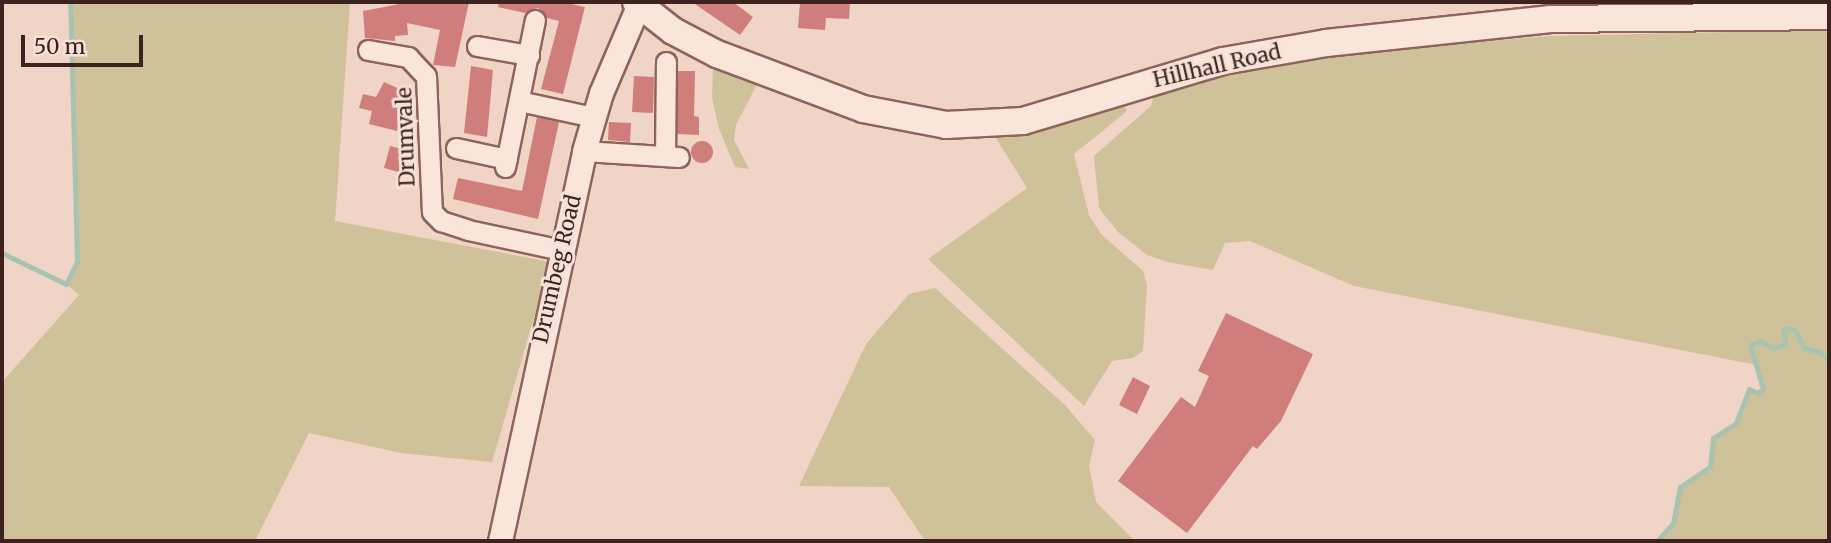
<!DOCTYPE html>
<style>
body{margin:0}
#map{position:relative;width:1831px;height:543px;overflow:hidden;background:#f0d4c6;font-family:Merriweather,serif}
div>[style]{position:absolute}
.green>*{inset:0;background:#cfc199}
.stream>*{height:5px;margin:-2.5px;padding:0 2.5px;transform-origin:2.5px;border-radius:2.5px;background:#a8c4b1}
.building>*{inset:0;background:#d07e7b}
.round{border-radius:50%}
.roads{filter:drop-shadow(2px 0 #8d635b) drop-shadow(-2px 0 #8d635b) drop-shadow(0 2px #8d635b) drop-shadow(0 -2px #8d635b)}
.minor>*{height:19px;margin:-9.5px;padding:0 9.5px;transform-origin:9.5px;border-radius:9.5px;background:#fae5da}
.tertiary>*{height:23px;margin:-11.5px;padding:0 11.5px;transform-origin:11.5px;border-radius:11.5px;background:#fae5da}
.secondary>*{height:26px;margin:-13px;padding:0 13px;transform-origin:13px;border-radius:13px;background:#fae5da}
span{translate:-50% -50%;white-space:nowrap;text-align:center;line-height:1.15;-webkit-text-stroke:6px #f7e1d6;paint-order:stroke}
.street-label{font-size:21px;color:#3d221f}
.frame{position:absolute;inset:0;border:4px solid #3d221f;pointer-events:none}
.scale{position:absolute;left:21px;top:35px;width:122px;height:32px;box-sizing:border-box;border:4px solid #3d221f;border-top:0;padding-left:9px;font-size:21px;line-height:24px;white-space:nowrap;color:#3d221f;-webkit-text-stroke:5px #f7e1d6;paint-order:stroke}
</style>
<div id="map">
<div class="green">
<i style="clip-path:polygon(70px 2px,350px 2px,335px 221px,550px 262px,492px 462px,401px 453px,309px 433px,255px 541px,2px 541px,2px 382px,79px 295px,66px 284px,77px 261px)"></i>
<i style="clip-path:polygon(1829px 30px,1829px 541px,1657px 541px,1673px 522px,1680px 487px,1710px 467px,1713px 438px,1736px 423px,1749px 389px,1757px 393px,1762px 389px,1757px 365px,1354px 286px,1250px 241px,1225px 243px,1213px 270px,1167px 262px,1147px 255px,1118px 232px,1099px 208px,1094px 156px,1151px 106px,1155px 90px,1335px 54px,1550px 36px)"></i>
<i style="clip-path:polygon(713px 68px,757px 84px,736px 125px,734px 140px,749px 169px,735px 167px,719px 129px,712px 98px)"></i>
<i style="clip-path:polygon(1121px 100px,1127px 111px,1074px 154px,1089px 215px,1101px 234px,1143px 271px,1147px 285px,1143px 351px,1133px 358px,1112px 361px,1084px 406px,928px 259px,1027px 188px,996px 138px,1067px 122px)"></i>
<i style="clip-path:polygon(935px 288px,1065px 405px,1095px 440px,1089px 466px,1096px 502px,1135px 541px,925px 541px,889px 487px,799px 486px,866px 344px,909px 294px)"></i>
</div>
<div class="stream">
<i style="left:2px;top:253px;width:71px;rotate:25.8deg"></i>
<i style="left:66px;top:284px;width:25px;rotate:-64deg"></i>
<i style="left:77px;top:261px;width:259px;rotate:-91.5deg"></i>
<i style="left:1657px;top:541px;width:24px;rotate:-48deg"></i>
<i style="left:1673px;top:523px;width:37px;rotate:-79deg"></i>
<i style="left:1680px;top:487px;width:36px;rotate:-34deg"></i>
<i style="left:1710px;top:467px;width:29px;rotate:-84deg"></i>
<i style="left:1713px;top:438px;width:27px;rotate:-33deg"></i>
<i style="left:1736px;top:423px;width:36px;rotate:-69deg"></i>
<i style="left:1749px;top:389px;width:10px;rotate:24deg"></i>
<i style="left:1758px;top:393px;width:6px;rotate:-39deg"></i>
<i style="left:1763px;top:389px;width:46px;rotate:-106.5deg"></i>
<i style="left:1750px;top:345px;width:12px;rotate:-20deg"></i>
<i style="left:1761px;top:341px;width:14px;rotate:30deg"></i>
<i style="left:1773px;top:348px;width:13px;rotate:-18deg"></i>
<i style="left:1785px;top:344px;width:15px;rotate:-94deg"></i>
<i style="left:1784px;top:329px;width:10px"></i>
<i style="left:1794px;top:329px;width:21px;rotate:62deg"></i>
<i style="left:1804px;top:348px;width:16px;rotate:14deg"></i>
<i style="left:1820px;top:352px;width:13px;rotate:45deg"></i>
</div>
<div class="building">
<i style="clip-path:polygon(410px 2px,469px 2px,455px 67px,433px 65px,440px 30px,407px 23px,408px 35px,395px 36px,395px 41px,365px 38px,363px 11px)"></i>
<i style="clip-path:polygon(499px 2px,562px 2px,585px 7px,563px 94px,541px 89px,559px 21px,547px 18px,538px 8px,525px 13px,498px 7px)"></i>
<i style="clip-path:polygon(692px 2px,733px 2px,753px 17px,740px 35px)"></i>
<i style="clip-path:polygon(800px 2px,850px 2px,849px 19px,826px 18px,825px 30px,798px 28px)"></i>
<i style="clip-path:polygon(471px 66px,493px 70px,487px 137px,464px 133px)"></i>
<i style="clip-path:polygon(678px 71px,695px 71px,694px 116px,699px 117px,699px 135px,677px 134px)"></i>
<i style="clip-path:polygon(634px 76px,654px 77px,653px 113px,632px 112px)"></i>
<i style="clip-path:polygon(384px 82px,404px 91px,401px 102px,407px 103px,397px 131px,369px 124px,372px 111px,359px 108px,363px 94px,376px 97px)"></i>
<i style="clip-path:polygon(537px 117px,559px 122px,538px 219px,453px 199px,458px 178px,522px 191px)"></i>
<i style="clip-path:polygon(609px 122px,631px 123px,630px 142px,608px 140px)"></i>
<i class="round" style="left:691px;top:141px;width:22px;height:22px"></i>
<i style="clip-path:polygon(390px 146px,409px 151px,402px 173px,384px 168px)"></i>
<i style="clip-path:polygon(1226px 313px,1313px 354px,1281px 421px,1257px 449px,1253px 446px,1187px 533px,1118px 481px,1181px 397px,1195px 407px,1209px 376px,1198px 371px)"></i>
<i style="clip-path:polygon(1133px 377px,1150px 386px,1137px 414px,1119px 405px)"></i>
</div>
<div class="roads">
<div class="minor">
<i style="left:477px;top:46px;width:53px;rotate:9.8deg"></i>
<i style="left:368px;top:50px;width:41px;rotate:9.9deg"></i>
<i style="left:408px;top:57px;width:26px;rotate:47deg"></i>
<i style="left:426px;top:76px;width:136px;rotate:87.5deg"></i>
<i style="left:432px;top:212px;width:13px;rotate:45deg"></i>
<i style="left:441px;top:221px;width:28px;rotate:18deg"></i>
<i style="left:468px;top:230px;width:95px;rotate:12.1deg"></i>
<i style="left:519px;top:101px;width:76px;rotate:12.2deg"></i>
<i style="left:456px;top:148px;width:52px;rotate:12.2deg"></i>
<i style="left:584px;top:151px;width:95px;rotate:3.6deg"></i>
<i style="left:665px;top:156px;width:94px;rotate:-89.4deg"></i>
<i style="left:505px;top:167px;width:150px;rotate:-78.5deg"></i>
</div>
<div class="tertiary">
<i style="left:500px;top:541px;width:399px;rotate:-77.8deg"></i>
<i style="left:584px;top:151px;width:60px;rotate:-73.7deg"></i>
<i style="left:601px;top:93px;width:97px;rotate:-66.9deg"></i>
</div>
<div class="secondary">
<i style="left:636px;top:2px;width:47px;rotate:38.1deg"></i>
<i style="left:673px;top:31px;width:50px;rotate:27.6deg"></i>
<i style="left:717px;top:54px;width:156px;rotate:20.6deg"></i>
<i style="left:863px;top:109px;width:85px;rotate:10.9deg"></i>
<i style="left:946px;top:125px;width:77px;rotate:-3deg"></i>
<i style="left:1023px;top:121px;width:209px;rotate:-16.7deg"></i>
<i style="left:1223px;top:61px;width:105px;rotate:-9.9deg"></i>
<i style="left:1326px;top:43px;width:226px;rotate:-6.1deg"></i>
<i style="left:1551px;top:19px;width:278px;rotate:-0.6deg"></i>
</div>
</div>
<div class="street-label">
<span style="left:1217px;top:66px;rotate:-13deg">Hillhall Road</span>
<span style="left:406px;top:137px;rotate:-92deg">Drumvale</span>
<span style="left:557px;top:269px;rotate:-77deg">Drumbeg Road</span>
</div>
<div class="frame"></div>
<div class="scale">50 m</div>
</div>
